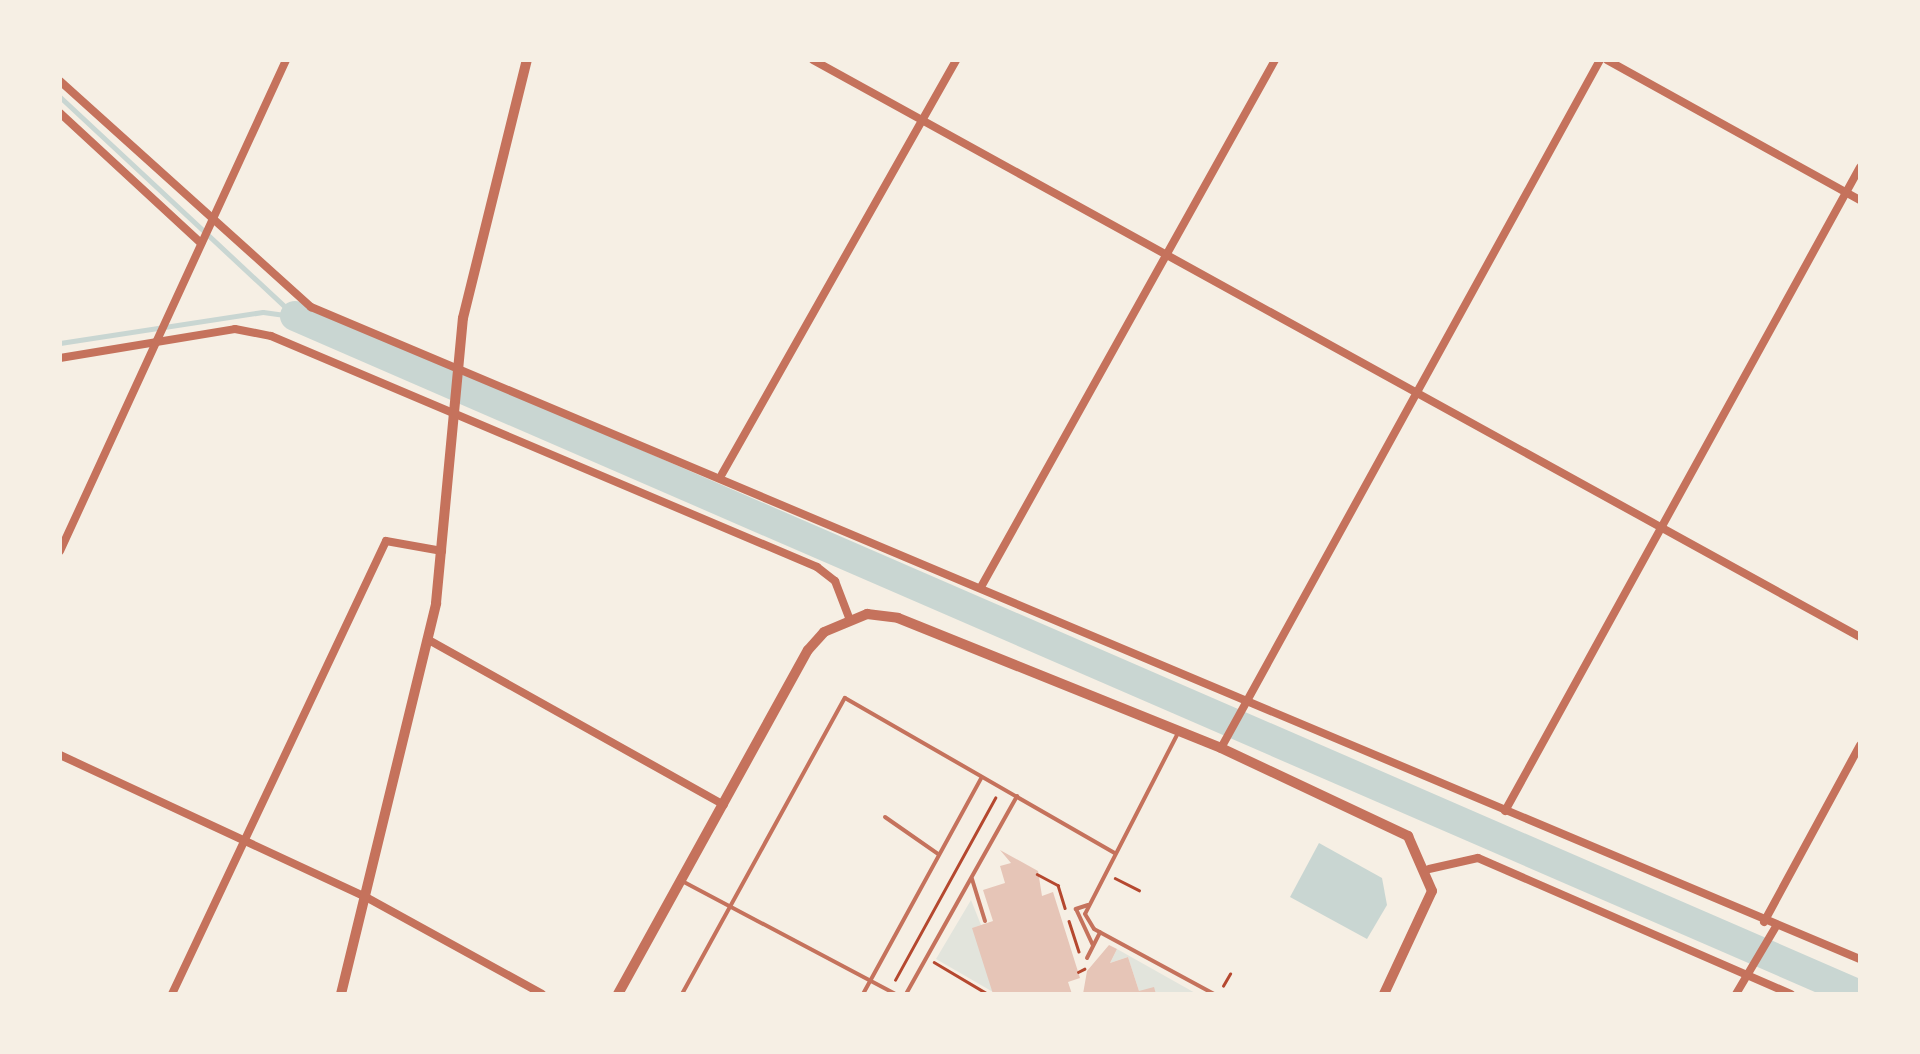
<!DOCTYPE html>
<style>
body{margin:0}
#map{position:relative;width:1920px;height:1054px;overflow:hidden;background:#f6efe4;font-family:Jost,sans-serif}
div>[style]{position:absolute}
.green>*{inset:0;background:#e2e4dc}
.water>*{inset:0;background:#c9d6d2}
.stream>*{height:5px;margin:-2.5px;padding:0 2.5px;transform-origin:2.5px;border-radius:2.5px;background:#c9d6d2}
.river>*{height:30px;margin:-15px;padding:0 15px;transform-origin:15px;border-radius:15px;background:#c9d6d2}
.building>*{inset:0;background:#e6c5b7}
.path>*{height:2.5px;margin:-1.25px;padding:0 1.25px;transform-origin:1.25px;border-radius:1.25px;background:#b5482f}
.service>*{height:4px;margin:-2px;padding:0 2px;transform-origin:2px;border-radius:2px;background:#c5725c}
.minor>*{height:8px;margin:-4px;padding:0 4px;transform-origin:4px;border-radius:4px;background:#c5725c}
.tertiary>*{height:10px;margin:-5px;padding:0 5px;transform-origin:5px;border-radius:5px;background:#c5725c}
span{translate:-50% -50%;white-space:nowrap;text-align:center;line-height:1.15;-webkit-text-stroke:10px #f6efe4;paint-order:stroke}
.frame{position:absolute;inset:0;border:62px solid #f6efe4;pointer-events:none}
</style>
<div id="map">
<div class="green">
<i style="clip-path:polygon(971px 900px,981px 925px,973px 928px,993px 992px,936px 959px)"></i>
<i style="clip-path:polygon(1117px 949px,1197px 994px,1139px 991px,1128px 957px,1110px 963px)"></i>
</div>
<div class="water">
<i style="clip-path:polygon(1319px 843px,1382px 878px,1387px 905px,1367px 939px,1290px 897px)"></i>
</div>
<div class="stream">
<i style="left:60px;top:97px;width:321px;rotate:43deg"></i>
<i style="left:60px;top:343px;width:205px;rotate:-8.7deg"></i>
<i style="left:263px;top:312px;width:29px;rotate:8deg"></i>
</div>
<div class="river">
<i style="left:295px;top:316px;width:1703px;rotate:23.46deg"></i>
</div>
<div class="building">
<i style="clip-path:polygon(1000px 850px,1038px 871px,1042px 896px,1053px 892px,1080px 978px,1068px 982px,1072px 994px,993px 994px,972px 928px,993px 921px,983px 890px,1005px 883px,1000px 866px,1011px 863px)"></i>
<i style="clip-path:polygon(1109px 945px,1117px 949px,1110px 963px,1128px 957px,1139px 991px,1154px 987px,1156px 994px,1083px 994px,1087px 971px)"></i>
</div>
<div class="path">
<i style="left:1037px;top:874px;width:24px;rotate:28deg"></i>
<i style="left:1058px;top:885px;width:24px;rotate:73deg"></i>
<i style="left:1115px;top:878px;width:27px;rotate:27deg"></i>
<i style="left:1069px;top:921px;width:32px;rotate:72deg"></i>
<i style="left:934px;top:962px;width:63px;rotate:30.7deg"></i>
<i style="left:1078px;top:972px;width:7px;rotate:-27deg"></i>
<i style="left:895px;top:980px;width:208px;rotate:-61.2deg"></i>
<i style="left:1223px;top:986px;width:14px;rotate:-60deg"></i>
</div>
<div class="service">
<i style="left:1178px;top:733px;width:203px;rotate:117.2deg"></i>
<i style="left:1085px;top:914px;width:17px;rotate:59deg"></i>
<i style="left:1094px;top:929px;width:136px;rotate:28.4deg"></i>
<i style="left:885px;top:817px;width:65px;rotate:34.9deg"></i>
<i style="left:972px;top:879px;width:44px;rotate:72.8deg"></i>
<i style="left:682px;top:881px;width:241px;rotate:27.9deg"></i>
<i style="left:1088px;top:905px;width:13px;rotate:162deg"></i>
<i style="left:1076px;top:909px;width:40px;rotate:65deg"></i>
<i style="left:1087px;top:958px;width:29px;rotate:-63deg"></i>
<i style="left:682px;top:994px;width:338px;rotate:-61.2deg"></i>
<i style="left:845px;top:698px;width:311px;rotate:29.9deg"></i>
<i style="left:863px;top:994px;width:247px;rotate:-61.3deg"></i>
<i style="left:906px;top:994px;width:227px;rotate:-60.7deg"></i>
</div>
<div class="minor">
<i style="left:813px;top:60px;width:1195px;rotate:28.86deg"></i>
<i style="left:1607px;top:60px;width:289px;rotate:29deg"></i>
<i style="left:60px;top:81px;width:338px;rotate:42deg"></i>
<i style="left:311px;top:307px;width:1681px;rotate:22.83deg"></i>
<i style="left:60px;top:113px;width:192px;rotate:42.7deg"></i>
<i style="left:60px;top:358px;width:177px;rotate:-9.4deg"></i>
<i style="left:235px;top:329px;width:37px;rotate:11deg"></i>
<i style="left:271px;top:336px;width:593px;rotate:22.93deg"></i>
<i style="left:817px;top:567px;width:23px;rotate:38deg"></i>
<i style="left:835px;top:581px;width:42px;rotate:69deg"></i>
<i style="left:722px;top:474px;width:476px;rotate:-60.5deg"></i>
<i style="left:60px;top:551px;width:541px;rotate:-65.28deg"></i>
<i style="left:981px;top:587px;width:603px;rotate:-60.84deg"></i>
<i style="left:427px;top:639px;width:340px;rotate:29.2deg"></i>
<i style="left:1221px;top:748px;width:785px;rotate:-61.15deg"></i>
<i style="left:60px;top:755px;width:335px;rotate:24.9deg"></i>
<i style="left:364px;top:896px;width:203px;rotate:28.8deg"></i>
<i style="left:1505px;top:811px;width:735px;rotate:-61.13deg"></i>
<i style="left:1429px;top:869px;width:50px;rotate:-12.7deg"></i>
<i style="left:1478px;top:858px;width:341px;rotate:23.5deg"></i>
<i style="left:1764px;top:922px;width:201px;rotate:-61.5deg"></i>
<i style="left:172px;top:994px;width:501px;rotate:-64.71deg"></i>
<i style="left:386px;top:541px;width:57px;rotate:10.1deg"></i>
<i style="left:1736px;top:994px;width:77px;rotate:-59.4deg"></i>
</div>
<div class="tertiary">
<i style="left:341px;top:994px;width:402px;rotate:-76.3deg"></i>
<i style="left:436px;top:603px;width:286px;rotate:-84.6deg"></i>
<i style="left:463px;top:318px;width:266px;rotate:-76.1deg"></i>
<i style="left:618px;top:994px;width:393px;rotate:-61.1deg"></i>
<i style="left:808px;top:650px;width:24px;rotate:-48deg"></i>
<i style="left:824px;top:632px;width:47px;rotate:-22.7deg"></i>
<i style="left:867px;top:614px;width:31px;rotate:7deg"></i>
<i style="left:898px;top:618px;width:348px;rotate:21.9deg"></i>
<i style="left:1221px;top:748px;width:207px;rotate:25.2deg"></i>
<i style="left:1408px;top:836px;width:60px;rotate:66.4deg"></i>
<i style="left:1432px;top:891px;width:114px;rotate:115deg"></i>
</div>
<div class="frame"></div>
</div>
